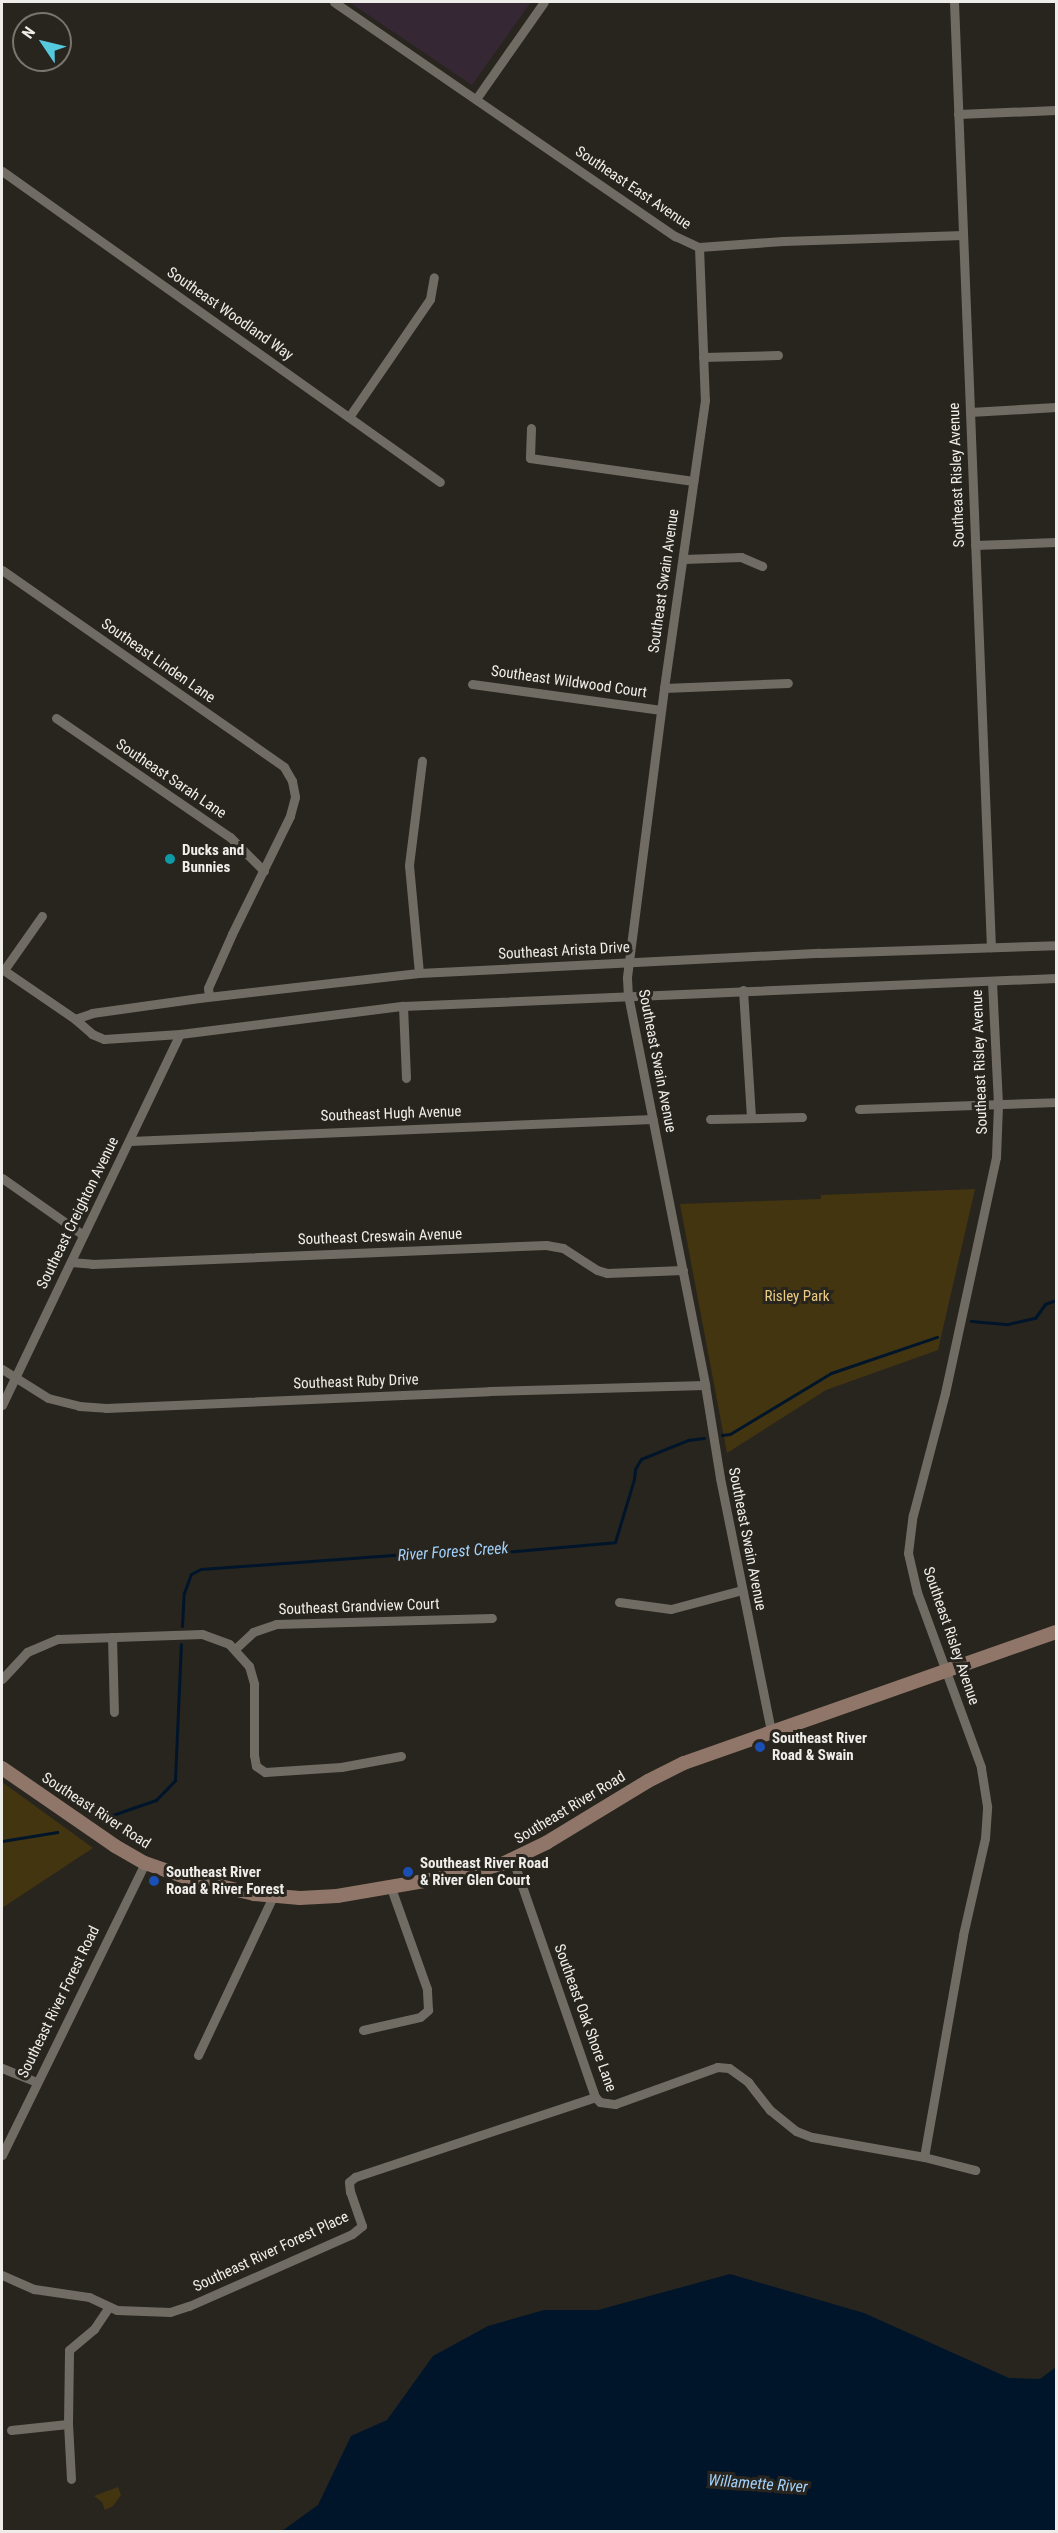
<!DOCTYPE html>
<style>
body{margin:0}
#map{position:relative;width:1058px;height:2533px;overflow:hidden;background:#28251e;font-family:"Roboto Condensed",sans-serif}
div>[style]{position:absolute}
.commercial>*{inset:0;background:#352734}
.green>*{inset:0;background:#443511}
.water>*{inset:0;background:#00152a}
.stream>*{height:3px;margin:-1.5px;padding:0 1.5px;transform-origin:1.5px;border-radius:1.5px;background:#00152a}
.street>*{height:9px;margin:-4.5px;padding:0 4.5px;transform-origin:4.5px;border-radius:4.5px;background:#706c64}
.secondary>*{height:14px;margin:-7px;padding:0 7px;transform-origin:7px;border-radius:7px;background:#8f7668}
.dots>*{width:16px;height:16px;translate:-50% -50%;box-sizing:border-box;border:3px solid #28251e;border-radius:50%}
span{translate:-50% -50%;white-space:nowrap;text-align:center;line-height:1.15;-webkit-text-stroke:6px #28251e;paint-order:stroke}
.street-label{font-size:15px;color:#efede9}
.poi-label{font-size:15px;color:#efede9;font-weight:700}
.left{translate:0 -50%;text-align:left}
.park-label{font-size:15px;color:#ebcb82}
.water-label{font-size:16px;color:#a1d1fc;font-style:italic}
.frame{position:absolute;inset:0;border:3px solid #efede9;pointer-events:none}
.north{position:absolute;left:12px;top:12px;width:60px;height:60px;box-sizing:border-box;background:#28251e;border:2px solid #78756f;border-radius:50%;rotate:305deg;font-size:16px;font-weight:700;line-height:24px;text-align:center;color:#efede9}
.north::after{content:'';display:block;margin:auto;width:21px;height:27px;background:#55cadf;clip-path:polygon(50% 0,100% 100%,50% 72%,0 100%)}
</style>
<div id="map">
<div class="commercial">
<i style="clip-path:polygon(349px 2px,531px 2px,472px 85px)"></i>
</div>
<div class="green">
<i style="clip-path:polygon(975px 1189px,938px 1350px,826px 1390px,727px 1453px,680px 1204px,821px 1199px,821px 1195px)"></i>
<i style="clip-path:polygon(2px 1782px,93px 1848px,2px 1908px)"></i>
<i style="clip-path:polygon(118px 2487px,121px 2495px,113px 2506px,105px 2510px,102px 2502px,94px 2496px)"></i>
</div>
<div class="water">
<i style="clip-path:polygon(730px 2274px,864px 2313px,1009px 2378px,1040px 2379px,1056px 2367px,1056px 2531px,282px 2531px,318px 2505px,351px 2436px,387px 2420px,433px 2356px,488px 2326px,544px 2310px,598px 2310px)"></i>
</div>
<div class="stream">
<i style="left:971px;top:1321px;width:37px;rotate:5deg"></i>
<i style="left:1008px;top:1324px;width:28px;rotate:-13deg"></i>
<i style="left:1035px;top:1318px;width:17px;rotate:-54deg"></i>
<i style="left:1045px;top:1304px;width:12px;rotate:-20deg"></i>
<i style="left:722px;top:1435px;width:8px;rotate:-7deg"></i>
<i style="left:730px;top:1434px;width:118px;rotate:-31.1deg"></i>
<i style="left:831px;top:1373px;width:112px;rotate:-18.8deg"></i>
<i style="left:182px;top:1626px;width:33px;rotate:-87deg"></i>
<i style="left:184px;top:1593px;width:20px;rotate:-70deg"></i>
<i style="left:191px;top:1574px;width:11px;rotate:-27deg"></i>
<i style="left:201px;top:1569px;width:206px;rotate:-4.2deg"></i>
<i style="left:406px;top:1554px;width:98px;rotate:-1.2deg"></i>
<i style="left:504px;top:1552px;width:111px;rotate:-5.1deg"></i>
<i style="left:615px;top:1542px;width:66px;rotate:-73.2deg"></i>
<i style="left:634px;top:1479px;width:10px;rotate:-84deg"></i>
<i style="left:635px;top:1469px;width:12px;rotate:-59deg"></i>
<i style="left:641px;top:1459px;width:51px;rotate:-22deg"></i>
<i style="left:688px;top:1440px;width:16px;rotate:-7deg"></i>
<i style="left:101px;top:1819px;width:58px;rotate:-19.1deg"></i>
<i style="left:156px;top:1800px;width:28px;rotate:-46deg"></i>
<i style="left:175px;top:1780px;width:136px;rotate:-87.5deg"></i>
<i style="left:2px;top:1841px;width:56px;rotate:-9.3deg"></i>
</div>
<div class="street">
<i style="left:334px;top:2px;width:414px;rotate:34.5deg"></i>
<i style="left:675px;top:236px;width:26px;rotate:25deg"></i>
<i style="left:699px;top:247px;width:84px;rotate:-4.1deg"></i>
<i style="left:783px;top:241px;width:180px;rotate:-1.9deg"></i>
<i style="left:954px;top:2px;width:946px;rotate:87.76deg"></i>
<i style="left:476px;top:99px;width:118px;rotate:-55deg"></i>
<i style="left:958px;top:114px;width:98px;rotate:-2.3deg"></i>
<i style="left:2px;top:171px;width:537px;rotate:35.38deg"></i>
<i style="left:699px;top:247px;width:153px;rotate:87.8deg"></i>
<i style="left:705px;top:400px;width:291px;rotate:98.1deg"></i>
<i style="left:664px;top:688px;width:292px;rotate:97.3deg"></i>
<i style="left:627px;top:978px;width:17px;rotate:87deg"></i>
<i style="left:628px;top:995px;width:398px;rotate:78.8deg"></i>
<i style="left:705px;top:1385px;width:94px;rotate:80.8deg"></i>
<i style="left:720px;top:1478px;width:258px;rotate:78.6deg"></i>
<i style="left:703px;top:357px;width:75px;rotate:-1.5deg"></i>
<i style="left:970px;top:412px;width:86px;rotate:-3.3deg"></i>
<i style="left:349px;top:417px;width:143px;rotate:-55.5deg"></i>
<i style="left:430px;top:299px;width:22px;rotate:-80deg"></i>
<i style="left:531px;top:428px;width:30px;rotate:92deg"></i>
<i style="left:530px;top:458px;width:165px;rotate:8deg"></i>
<i style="left:975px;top:545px;width:81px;rotate:-2.1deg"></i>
<i style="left:683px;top:559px;width:58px;rotate:-2deg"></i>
<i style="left:741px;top:557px;width:23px;rotate:23deg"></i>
<i style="left:2px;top:570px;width:344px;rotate:34.9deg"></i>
<i style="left:284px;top:767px;width:16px;rotate:60deg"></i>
<i style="left:292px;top:781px;width:16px;rotate:79deg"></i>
<i style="left:295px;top:797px;width:20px;rotate:105deg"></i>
<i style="left:290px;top:816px;width:131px;rotate:116.2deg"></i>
<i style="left:232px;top:934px;width:59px;rotate:114deg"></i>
<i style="left:208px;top:988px;width:8px;rotate:83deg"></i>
<i style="left:472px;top:684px;width:191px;rotate:7.8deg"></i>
<i style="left:664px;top:688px;width:124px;rotate:-2.3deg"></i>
<i style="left:56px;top:718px;width:211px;rotate:34.4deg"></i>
<i style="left:230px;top:837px;width:48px;rotate:45deg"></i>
<i style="left:2px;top:969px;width:88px;rotate:34.4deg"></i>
<i style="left:75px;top:1019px;width:23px;rotate:41deg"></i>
<i style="left:92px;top:1034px;width:13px;rotate:23deg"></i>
<i style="left:104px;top:1039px;width:76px;rotate:-3.8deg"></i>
<i style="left:180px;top:1034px;width:225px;rotate:-7.2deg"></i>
<i style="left:403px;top:1006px;width:654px;rotate:-2.46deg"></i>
<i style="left:4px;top:970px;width:66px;rotate:-54.9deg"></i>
<i style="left:419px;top:973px;width:108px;rotate:-95.3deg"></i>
<i style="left:409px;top:865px;width:105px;rotate:-82.9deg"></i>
<i style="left:743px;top:990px;width:127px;rotate:86.4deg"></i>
<i style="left:403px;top:1006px;width:72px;rotate:87.6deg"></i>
<i style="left:75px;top:1019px;width:18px;rotate:-19deg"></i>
<i style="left:92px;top:1013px;width:108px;rotate:-8deg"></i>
<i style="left:199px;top:998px;width:221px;rotate:-6.5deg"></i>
<i style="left:419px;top:973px;width:401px;rotate:-2.9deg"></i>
<i style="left:820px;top:953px;width:236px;rotate:-1.9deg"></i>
<i style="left:859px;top:1109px;width:197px;rotate:-2deg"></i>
<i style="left:710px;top:1119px;width:92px;rotate:-1.2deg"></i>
<i style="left:130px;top:1141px;width:523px;rotate:-2.41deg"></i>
<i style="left:2px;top:1178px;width:99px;rotate:35.1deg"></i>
<i style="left:71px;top:1262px;width:21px;rotate:5deg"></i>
<i style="left:92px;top:1264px;width:454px;rotate:-2.4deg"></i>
<i style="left:546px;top:1245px;width:17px;rotate:10deg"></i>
<i style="left:563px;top:1248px;width:40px;rotate:32.9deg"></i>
<i style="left:597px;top:1270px;width:10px;rotate:17deg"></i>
<i style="left:607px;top:1273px;width:76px;rotate:-2.3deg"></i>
<i style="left:2px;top:1369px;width:54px;rotate:32.2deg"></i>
<i style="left:48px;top:1398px;width:32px;rotate:14deg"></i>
<i style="left:79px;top:1406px;width:27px;rotate:4deg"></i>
<i style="left:106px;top:1408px;width:383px;rotate:-2.5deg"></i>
<i style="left:489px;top:1391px;width:216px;rotate:-1.6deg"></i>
<i style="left:2px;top:1405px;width:411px;rotate:-64.4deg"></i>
<i style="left:619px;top:1602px;width:52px;rotate:7.7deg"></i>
<i style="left:671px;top:1609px;width:73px;rotate:-15deg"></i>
<i style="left:112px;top:1637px;width:75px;rotate:88.5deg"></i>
<i style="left:235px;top:1649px;width:25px;rotate:-43deg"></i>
<i style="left:253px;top:1632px;width:24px;rotate:-19deg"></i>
<i style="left:276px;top:1624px;width:216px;rotate:-1.6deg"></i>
<i style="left:2px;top:1679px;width:37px;rotate:-47deg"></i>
<i style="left:27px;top:1652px;width:34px;rotate:-23deg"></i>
<i style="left:58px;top:1639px;width:144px;rotate:-2deg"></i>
<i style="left:202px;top:1634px;width:29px;rotate:20deg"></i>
<i style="left:229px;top:1644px;width:30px;rotate:48deg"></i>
<i style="left:249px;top:1666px;width:19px;rotate:74deg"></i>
<i style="left:254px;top:1684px;width:71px;rotate:90deg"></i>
<i style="left:254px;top:1755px;width:11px;rotate:80deg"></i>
<i style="left:256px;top:1766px;width:11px;rotate:34deg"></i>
<i style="left:265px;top:1772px;width:76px;rotate:-3.8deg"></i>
<i style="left:341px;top:1767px;width:61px;rotate:-10.4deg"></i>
<i style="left:513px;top:1860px;width:251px;rotate:70.9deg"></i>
<i style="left:595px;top:2097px;width:7px;rotate:45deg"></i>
<i style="left:600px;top:2102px;width:15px;rotate:8deg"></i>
<i style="left:615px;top:2104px;width:109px;rotate:-19.9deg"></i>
<i style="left:717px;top:2067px;width:12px;rotate:5deg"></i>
<i style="left:729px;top:2068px;width:24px;rotate:36deg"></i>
<i style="left:748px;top:2082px;width:36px;rotate:52deg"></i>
<i style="left:770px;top:2110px;width:33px;rotate:39deg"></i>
<i style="left:796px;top:2131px;width:17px;rotate:21deg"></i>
<i style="left:812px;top:2137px;width:114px;rotate:10.1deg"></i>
<i style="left:924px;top:2157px;width:53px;rotate:14.3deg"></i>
<i style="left:363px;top:2030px;width:58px;rotate:-12.8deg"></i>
<i style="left:420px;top:2017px;width:11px;rotate:-41deg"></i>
<i style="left:428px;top:2010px;width:21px;rotate:-93deg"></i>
<i style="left:427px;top:1989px;width:107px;rotate:-109.6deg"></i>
<i style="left:198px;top:2055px;width:176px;rotate:-64.7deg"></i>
<i style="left:2px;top:2068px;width:37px;rotate:22deg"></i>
<i style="left:2px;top:2155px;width:325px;rotate:-63.9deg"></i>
<i style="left:924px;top:2157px;width:225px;rotate:-80deg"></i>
<i style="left:963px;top:1935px;width:99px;rotate:-77.2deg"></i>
<i style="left:985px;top:1838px;width:32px;rotate:-86deg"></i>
<i style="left:987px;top:1806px;width:39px;rotate:-99deg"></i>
<i style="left:981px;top:1767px;width:186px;rotate:-110.1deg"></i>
<i style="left:917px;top:1592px;width:40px;rotate:-103deg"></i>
<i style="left:908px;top:1553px;width:38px;rotate:-83deg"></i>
<i style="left:913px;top:1515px;width:126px;rotate:-75.3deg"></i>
<i style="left:945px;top:1393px;width:241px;rotate:-77.8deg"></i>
<i style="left:996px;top:1157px;width:53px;rotate:-87.8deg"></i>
<i style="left:998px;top:1104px;width:123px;rotate:-92.8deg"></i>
<i style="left:2px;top:2275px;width:35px;rotate:24deg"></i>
<i style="left:34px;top:2289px;width:56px;rotate:8.3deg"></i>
<i style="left:89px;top:2297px;width:31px;rotate:25deg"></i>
<i style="left:117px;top:2310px;width:53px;rotate:2.2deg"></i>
<i style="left:170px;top:2312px;width:20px;rotate:-18deg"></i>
<i style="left:189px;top:2306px;width:178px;rotate:-23.8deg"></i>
<i style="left:352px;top:2234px;width:13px;rotate:-39deg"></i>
<i style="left:362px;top:2226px;width:36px;rotate:-109deg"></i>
<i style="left:350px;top:2192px;width:10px;rotate:-96deg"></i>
<i style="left:349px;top:2182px;width:8px;rotate:-40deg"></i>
<i style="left:355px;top:2177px;width:253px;rotate:-18.4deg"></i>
<i style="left:11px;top:2430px;width:57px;rotate:-6deg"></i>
<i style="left:71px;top:2479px;width:55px;rotate:-93.1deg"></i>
<i style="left:68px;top:2424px;width:74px;rotate:-89.2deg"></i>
<i style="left:69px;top:2350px;width:33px;rotate:-40deg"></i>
<i style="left:94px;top:2329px;width:25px;rotate:-56deg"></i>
</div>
<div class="secondary">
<i style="left:2px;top:1768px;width:137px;rotate:34.6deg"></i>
<i style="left:115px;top:1846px;width:34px;rotate:30deg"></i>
<i style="left:145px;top:1863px;width:52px;rotate:19.1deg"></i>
<i style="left:194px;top:1880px;width:62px;rotate:13.1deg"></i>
<i style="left:254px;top:1894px;width:46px;rotate:5deg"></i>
<i style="left:300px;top:1898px;width:37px;rotate:-3deg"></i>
<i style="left:337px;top:1896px;width:125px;rotate:-9.7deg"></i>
<i style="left:460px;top:1875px;width:43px;rotate:-14.7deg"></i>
<i style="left:502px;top:1864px;width:49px;rotate:-25.5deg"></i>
<i style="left:546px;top:1843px;width:119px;rotate:-31.3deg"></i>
<i style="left:648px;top:1781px;width:40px;rotate:-26.6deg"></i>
<i style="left:684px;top:1763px;width:394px;rotate:-19.4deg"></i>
</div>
<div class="dots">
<i style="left:170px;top:859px;background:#0f9aa8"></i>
<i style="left:760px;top:1747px;background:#1a4fb4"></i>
<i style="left:408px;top:1872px;background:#1a4fb4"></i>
<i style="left:154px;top:1881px;background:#1a4fb4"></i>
</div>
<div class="street-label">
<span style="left:633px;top:188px;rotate:34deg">Southeast East Avenue</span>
<span style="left:230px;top:314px;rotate:35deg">Southeast Woodland Way</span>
<span style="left:957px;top:475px;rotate:-92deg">Southeast Risley Avenue</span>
<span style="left:664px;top:581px;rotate:-82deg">Southeast Swain Avenue</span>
<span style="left:158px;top:661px;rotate:35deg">Southeast Linden Lane</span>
<span style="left:569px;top:682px;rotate:8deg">Southeast Wildwood Court</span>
<span style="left:171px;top:779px;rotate:34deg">Southeast Sarah Lane</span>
<span style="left:564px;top:951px;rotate:-3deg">Southeast Arista Drive</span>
<span style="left:657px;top:1061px;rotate:79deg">Southeast Swain Avenue</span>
<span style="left:980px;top:1062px;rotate:-92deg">Southeast Risley Avenue</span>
<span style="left:391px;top:1114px;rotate:-2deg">Southeast Hugh Avenue</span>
<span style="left:78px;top:1213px;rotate:-64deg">Southeast Creighton Avenue</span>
<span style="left:380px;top:1237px;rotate:-2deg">Southeast Creswain Avenue</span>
<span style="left:356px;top:1382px;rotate:-2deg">Southeast Ruby Drive</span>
<span style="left:747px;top:1539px;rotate:79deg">Southeast Swain Avenue</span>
<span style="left:359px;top:1607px;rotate:-2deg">Southeast Grandview Court</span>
<span style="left:951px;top:1636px;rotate:71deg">Southeast Risley Avenue</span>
<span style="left:570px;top:1808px;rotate:-31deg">Southeast River Road</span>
<span style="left:96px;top:1811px;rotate:33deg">Southeast River Road</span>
<span style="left:59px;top:2002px;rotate:-64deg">Southeast River Forest Road</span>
<span style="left:585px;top:2018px;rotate:70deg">Southeast Oak Shore Lane</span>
<span style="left:271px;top:2252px;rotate:-25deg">Southeast River Forest Place</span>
</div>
<div class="poi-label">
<span class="left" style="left:182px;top:859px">Ducks and<br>Bunnies</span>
<span class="left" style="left:772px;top:1747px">Southeast River<br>Road &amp; Swain</span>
<span class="left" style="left:420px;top:1872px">Southeast River Road<br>&amp; River Glen Court</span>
<span class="left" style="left:166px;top:1881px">Southeast River<br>Road &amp; River Forest</span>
</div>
<div class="park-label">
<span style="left:797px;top:1297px">Risley Park</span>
</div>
<div class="water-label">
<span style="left:453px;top:1552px;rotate:-4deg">River Forest Creek</span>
<span style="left:758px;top:2484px;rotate:4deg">Willamette River</span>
</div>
<div class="frame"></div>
<div class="north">N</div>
</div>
